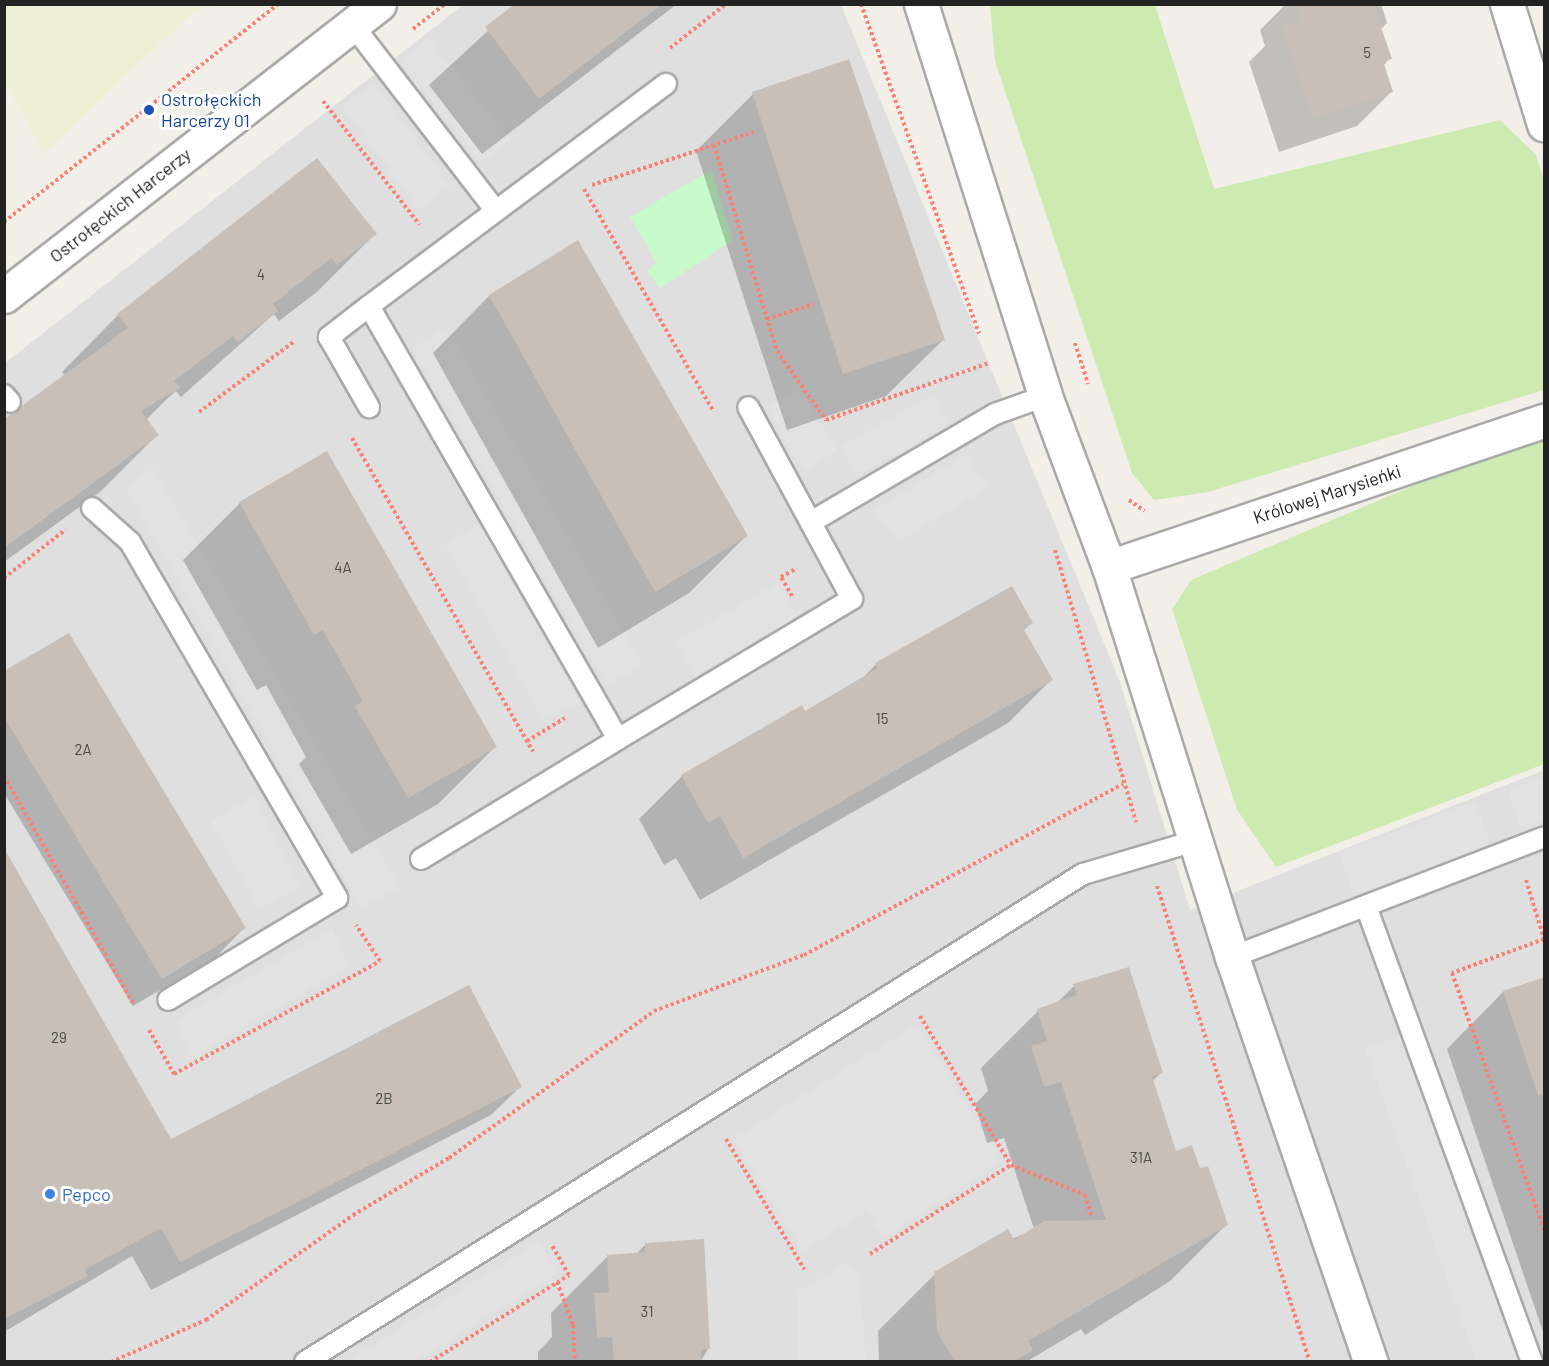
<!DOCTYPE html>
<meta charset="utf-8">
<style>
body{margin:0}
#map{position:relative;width:1549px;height:1366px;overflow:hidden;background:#f2efe9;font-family:Barlow,sans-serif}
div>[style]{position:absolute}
.residential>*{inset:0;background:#e0dfdf}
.farmland>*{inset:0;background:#eef0d5}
.grass>*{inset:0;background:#cdebb0}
.park>*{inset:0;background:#c8facc}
.parking>*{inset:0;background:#e2e2e2}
.shadow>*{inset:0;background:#0003}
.building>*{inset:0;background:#c7bfb8}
.path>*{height:4px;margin-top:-2px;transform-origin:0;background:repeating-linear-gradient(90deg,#fa8072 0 3px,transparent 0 6px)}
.roads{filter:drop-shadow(2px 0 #a9a9a9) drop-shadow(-2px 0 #a9a9a9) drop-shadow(0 2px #a9a9a9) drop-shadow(0 -2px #a9a9a9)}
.lane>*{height:20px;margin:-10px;padding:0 10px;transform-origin:10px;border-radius:10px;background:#fff}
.street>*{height:33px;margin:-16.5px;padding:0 16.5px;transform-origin:16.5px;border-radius:16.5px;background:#fff}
.dots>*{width:16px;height:16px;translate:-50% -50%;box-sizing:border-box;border:3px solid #fff;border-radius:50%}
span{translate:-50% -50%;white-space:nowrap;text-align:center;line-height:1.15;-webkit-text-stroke:6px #fff;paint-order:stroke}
.number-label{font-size:15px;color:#4b4948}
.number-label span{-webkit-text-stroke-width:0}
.transit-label{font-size:18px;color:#164399}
.left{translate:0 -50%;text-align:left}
.street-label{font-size:18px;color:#222}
.shop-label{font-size:18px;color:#366cbe}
.frame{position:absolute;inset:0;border:6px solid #222;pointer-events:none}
</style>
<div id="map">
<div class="residential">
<i style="clip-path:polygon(463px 5px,841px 5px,1120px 682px,1190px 910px,1544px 770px,1544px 1361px,5px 1362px,5px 363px)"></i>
</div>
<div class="farmland">
<i style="clip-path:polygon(4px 5px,5px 4px,213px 5px,189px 16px,44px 154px,5px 82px)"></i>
</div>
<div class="grass">
<i style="clip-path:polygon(990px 5px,1155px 5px,1214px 189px,1500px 120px,1536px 155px,1544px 181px,1544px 390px,1208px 492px,1154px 500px,1132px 473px,995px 61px)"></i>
<i style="clip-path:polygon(1544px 430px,1544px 764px,1276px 867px,1237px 810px,1172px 609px,1191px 580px)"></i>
</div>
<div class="park">
<i style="clip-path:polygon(711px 170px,733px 240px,660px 288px,647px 271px,657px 263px,630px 217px)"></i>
</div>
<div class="parking">
<i style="clip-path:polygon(428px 38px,510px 140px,481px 162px,400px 61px)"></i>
<i style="clip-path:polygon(374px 83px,451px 186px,419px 209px,342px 106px)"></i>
<i style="clip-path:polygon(446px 328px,643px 665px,607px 685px,412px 348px)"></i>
<i style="clip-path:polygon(799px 389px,837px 450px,805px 473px,767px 409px)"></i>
<i style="clip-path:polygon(932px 395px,949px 424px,857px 476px,841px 446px)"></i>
<i style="clip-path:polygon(966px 455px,988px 488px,898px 541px,874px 510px)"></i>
<i style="clip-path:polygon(153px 468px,400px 888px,361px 908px,126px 487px)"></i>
<i style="clip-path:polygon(479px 524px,580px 702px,544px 721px,445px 544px)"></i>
<i style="clip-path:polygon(779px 582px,798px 618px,696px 676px,676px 642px)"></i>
<i style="clip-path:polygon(1544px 776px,1544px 819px,1521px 827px,1508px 790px)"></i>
<i style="clip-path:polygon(254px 796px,300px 886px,260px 909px,211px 822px)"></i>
<i style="clip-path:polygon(1475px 801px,1491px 845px,1354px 895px,1339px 853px)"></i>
<i style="clip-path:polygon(332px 928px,349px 966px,193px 1057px,175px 1021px)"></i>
<i style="clip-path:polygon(917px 1024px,1002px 1162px,884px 1237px,867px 1211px,803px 1251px,733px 1139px)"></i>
<i style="clip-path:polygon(1403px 1034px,1525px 1361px,1476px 1361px,1365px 1048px)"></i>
<i style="clip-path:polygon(539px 1242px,558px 1273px,416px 1361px,347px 1361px)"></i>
<i style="clip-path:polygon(846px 1263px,859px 1273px,866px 1361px,799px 1361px,797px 1293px)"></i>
</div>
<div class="shadow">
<i style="clip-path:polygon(517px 4px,677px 4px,482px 154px,429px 85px)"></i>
<i style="clip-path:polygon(1286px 4px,1381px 4px,1387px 23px,1380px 30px,1390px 58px,1383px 66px,1391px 92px,1357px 126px,1279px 152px,1249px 62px,1265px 46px,1260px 30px)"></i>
<i style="clip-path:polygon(753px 94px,943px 340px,886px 396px,787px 430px,696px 151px)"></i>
<i style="clip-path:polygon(375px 234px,318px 291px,279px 321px,274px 314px,181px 397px,176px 391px,169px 397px,146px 420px,157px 435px,100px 492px,4px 562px,4px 421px,65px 376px,62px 372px,118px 315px)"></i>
<i style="clip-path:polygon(578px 242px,746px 536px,689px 593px,598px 648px,433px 353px,489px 296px)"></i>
<i style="clip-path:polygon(240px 503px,495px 747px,438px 804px,351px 854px,299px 764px,306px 757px,266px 685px,257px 690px,183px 560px)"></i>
<i style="clip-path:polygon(1032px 622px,1023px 631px,1051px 680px,1008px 723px,700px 900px,676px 858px,664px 865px,639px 819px,682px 776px,805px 713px,860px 681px,876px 664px)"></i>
<i style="clip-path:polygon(4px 673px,244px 928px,216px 957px,133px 1006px,4px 793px)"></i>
<i style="clip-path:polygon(4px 851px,170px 1141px,520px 1087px,491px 1115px,151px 1290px,132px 1256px,4px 1332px)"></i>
<i style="clip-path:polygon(1544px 978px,1544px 1335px,1447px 1049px,1503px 992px)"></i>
<i style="clip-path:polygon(1074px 986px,1161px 1073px,1152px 1081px,1175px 1153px,1199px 1170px,1227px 1224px,1170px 1281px,1085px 1335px,1081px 1329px,1026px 1362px,879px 1362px,878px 1331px,935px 1274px,1034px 1229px,1004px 1138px,987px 1143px,975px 1104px,988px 1091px,981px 1068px,1038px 1011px,1056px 1004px)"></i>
<i style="clip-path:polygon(646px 1244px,708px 1349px,700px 1362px,538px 1362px,538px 1352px,552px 1337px,551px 1313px,608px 1256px,636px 1254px)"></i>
</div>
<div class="building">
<i style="clip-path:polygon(515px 4px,662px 4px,539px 99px,485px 27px)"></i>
<i style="clip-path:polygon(1297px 4px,1373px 4px,1392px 59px,1383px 61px,1393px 92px,1313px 119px,1282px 27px,1302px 20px)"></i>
<i style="clip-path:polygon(849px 59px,945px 340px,843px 374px,752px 92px)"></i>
<i style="clip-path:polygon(317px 158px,377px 234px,337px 265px,331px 258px,273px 304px,278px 311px,238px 342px,233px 336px,174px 381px,180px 388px,141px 411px,159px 435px,4px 548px,4px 419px,128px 328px,117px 314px)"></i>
<i style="clip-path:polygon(578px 240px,748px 536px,655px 592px,489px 295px)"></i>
<i style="clip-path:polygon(327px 451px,497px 747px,408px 798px,355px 706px,363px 701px,323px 630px,314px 635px,239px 502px)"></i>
<i style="clip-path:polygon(1012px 586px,1033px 623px,1023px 628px,1053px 680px,743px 858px,720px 816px,708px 823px,681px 775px,802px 705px,805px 711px,878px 668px,875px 663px)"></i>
<i style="clip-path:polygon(69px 633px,246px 928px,162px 979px,4px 717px,4px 671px)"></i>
<i style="clip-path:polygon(4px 848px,171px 1139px,469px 985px,522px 1087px,180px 1262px,161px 1228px,84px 1270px,88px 1276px,4px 1319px)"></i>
<i style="clip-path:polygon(1129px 967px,1163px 1073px,1152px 1076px,1176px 1151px,1192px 1145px,1200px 1168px,1208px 1166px,1228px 1225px,1028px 1341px,1033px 1350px,1013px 1362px,956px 1362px,937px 1332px,934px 1272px,1008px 1229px,1014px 1240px,1044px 1221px,1106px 1220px,1061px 1082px,1044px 1087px,1031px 1046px,1047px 1041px,1037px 1009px,1077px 995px,1073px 984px)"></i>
<i style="clip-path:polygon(1545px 977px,1545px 1094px,1538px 1095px,1503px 991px)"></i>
<i style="clip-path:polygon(704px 1239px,710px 1349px,701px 1350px,701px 1362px,614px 1362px,612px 1337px,597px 1338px,594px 1293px,609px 1293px,607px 1255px,645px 1252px,645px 1243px)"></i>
</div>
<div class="path">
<i style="left:861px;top:4px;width:350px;rotate:70.3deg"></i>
<i style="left:413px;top:29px;width:41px;rotate:-38deg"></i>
<i style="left:670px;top:48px;width:71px;rotate:-38.2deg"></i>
<i style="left:323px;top:101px;width:157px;rotate:52deg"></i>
<i style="left:714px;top:145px;width:215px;rotate:73deg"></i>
<i style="left:777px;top:351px;width:85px;rotate:54.6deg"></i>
<i style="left:826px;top:420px;width:173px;rotate:-19.3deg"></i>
<i style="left:592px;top:185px;width:170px;rotate:-18.1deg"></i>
<i style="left:584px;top:189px;width:257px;rotate:59.8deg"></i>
<i style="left:4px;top:222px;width:350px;rotate:-38.5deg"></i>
<i style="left:767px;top:319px;width:49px;rotate:-17.7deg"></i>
<i style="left:1075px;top:343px;width:43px;rotate:72.4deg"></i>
<i style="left:199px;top:412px;width:119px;rotate:-36.5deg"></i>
<i style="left:352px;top:438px;width:362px;rotate:60deg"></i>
<i style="left:1129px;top:500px;width:19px;rotate:35deg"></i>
<i style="left:1055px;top:550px;width:284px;rotate:73.4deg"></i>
<i style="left:4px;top:578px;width:78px;rotate:-38.2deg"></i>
<i style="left:792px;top:596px;width:22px;rotate:-120deg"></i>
<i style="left:781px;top:577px;width:18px;rotate:-29deg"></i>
<i style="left:527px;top:741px;width:44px;rotate:-31.2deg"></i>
<i style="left:4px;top:776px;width:261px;rotate:60.4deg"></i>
<i style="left:1526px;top:880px;width:62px;rotate:73deg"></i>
<i style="left:1157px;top:886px;width:500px;rotate:72.2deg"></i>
<i style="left:1544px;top:939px;width:98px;rotate:159.7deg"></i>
<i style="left:1452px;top:973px;width:273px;rotate:70.3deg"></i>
<i style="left:920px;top:1016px;width:175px;rotate:58.6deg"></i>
<i style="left:1011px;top:1165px;width:80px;rotate:22.1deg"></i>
<i style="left:1085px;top:1195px;width:21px;rotate:73deg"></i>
<i style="left:149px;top:1030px;width:51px;rotate:60.4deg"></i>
<i style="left:174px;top:1074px;width:235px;rotate:-28.7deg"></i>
<i style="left:380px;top:961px;width:43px;rotate:-123.7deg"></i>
<i style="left:726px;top:1139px;width:152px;rotate:59deg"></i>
<i style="left:870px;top:1254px;width:167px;rotate:-32.3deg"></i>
<i style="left:557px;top:1282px;width:46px;rotate:69.6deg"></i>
<i style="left:573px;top:1325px;width:37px;rotate:87deg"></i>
<i style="left:111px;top:1362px;width:104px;rotate:-23.9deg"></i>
<i style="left:206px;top:1320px;width:181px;rotate:-35.5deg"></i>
<i style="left:353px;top:1215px;width:112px;rotate:-30.7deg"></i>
<i style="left:449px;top:1158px;width:252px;rotate:-35.6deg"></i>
<i style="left:654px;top:1011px;width:160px;rotate:-20.5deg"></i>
<i style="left:804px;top:955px;width:362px;rotate:-28.2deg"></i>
<i style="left:430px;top:1362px;width:164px;rotate:-32deg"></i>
<i style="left:569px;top:1275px;width:34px;rotate:-120deg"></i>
</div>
<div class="roads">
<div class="lane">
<i style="left:352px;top:24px;width:235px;rotate:52.4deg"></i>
<i style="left:369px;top:306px;width:51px;rotate:142.2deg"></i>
<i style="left:329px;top:337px;width:81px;rotate:60.3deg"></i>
<i style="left:4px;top:395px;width:9px;rotate:49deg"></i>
<i style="left:92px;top:508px;width:51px;rotate:41.8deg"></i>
<i style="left:130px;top:542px;width:412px;rotate:59.8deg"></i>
<i style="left:337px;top:898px;width:197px;rotate:148.9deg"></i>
<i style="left:811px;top:522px;width:213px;rotate:-30.4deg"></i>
<i style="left:995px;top:414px;width:53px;rotate:-19.8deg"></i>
<i style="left:618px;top:739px;width:273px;rotate:-30.9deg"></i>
<i style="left:852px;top:599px;width:218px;rotate:-118.4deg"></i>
<i style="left:421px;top:859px;width:231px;rotate:-31.3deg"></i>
<i style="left:618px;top:739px;width:499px;rotate:-119.9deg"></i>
<i style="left:369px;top:306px;width:371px;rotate:-36.8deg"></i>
<i style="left:1366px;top:906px;width:485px;rotate:70deg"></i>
<i style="left:1232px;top:957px;width:334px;rotate:-21deg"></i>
<i style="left:305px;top:1362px;width:918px;rotate:-32.1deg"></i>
<i style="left:1083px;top:874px;width:120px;rotate:-16.5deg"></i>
</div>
<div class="street">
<i style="left:921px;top:4px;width:411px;rotate:72.4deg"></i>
<i style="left:1045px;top:396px;width:183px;rotate:69.5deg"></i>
<i style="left:1109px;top:567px;width:409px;rotate:72.5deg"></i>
<i style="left:1232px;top:957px;width:428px;rotate:71.1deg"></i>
<i style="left:1507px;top:4px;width:126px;rotate:72.9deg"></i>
<i style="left:4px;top:296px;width:475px;rotate:-37.9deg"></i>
<i style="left:1109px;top:567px;width:459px;rotate:-18.6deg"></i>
</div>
</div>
<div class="dots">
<i style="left:149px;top:110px;background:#1a4fb4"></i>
<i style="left:50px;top:1194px;background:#3f7fe0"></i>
</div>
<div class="number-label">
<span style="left:1367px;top:53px">5</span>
<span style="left:261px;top:275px">4</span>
<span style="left:343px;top:568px">4A</span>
<span style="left:882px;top:719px">15</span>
<span style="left:83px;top:750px">2A</span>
<span style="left:59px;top:1038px">29</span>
<span style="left:384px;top:1099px">2B</span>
<span style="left:1141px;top:1158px">31A</span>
<span style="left:647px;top:1312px">31</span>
</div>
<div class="transit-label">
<span class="left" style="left:161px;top:110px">Ostrołęckich<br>Harcerzy 01</span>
</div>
<div class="street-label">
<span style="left:120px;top:205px;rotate:-38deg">Ostrołęckich Harcerzy</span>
<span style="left:1327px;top:494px;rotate:-18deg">Królowej Marysieńki</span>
</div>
<div class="shop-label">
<span class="left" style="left:62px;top:1194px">Pepco</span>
</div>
<div class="frame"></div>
</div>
